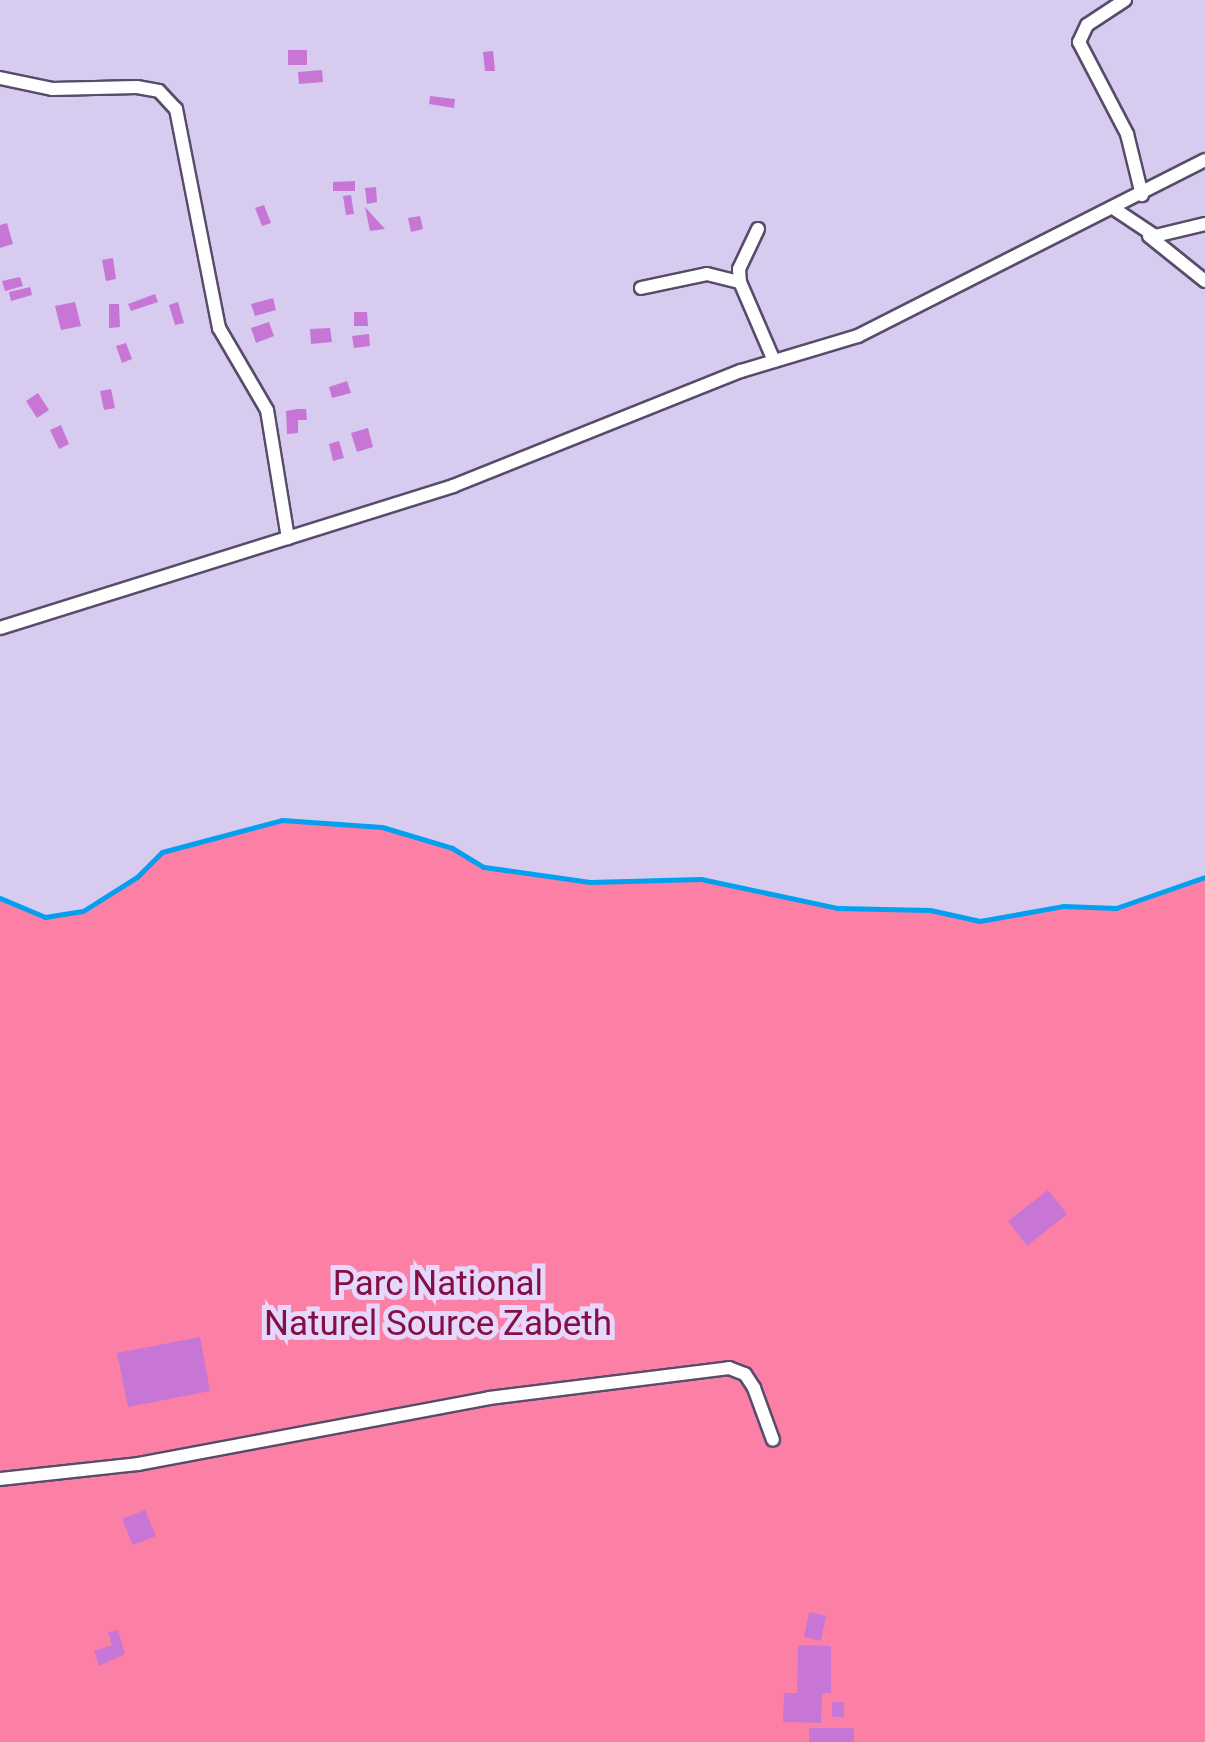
<!DOCTYPE html>
<style>
body{margin:0}
#map{position:relative;width:1205px;height:1742px;overflow:hidden;background:#d8cbf0;font-family:Roboto,sans-serif}
div>[style]{position:absolute}
.green>*{inset:0;background:#fc80a6}
.stream>*{height:5px;margin:-2.5px;padding:0 2.5px;transform-origin:2.5px;border-radius:2.5px;background:#02a0ef}
.building>*{inset:0;background:#c876d5}
.roads{filter:drop-shadow(2px 0 #584c6b) drop-shadow(-2px 0 #584c6b) drop-shadow(0 2px #584c6b) drop-shadow(0 -2px #584c6b)}
.minor>*{height:12px;margin:-6px;padding:0 6px;transform-origin:6px;border-radius:6px;background:#fff}
span{translate:-50% -50%;white-space:nowrap;text-align:center;line-height:1.15;-webkit-text-stroke:10px #e6d8fd;paint-order:stroke}
.park-label{font-size:35px;color:#841043}
</style>
<div id="map">
<div class="green">
<i style="clip-path:polygon(282px 820px,382px 827px,452px 848px,484px 867px,590px 882px,701px 879px,838px 908px,930px 910px,980px 921px,1063px 906px,1116px 908px,1205px 877px,1205px 1742px,0 1742px,0 898px,45px 917px,83px 911px,137px 877px,162px 852px)"></i>
</div>
<div class="stream">
<i style="left:0;top:898px;width:49px;rotate:22.9deg"></i>
<i style="left:45px;top:917px;width:38px;rotate:-9deg"></i>
<i style="left:83px;top:911px;width:64px;rotate:-32.2deg"></i>
<i style="left:137px;top:877px;width:35px;rotate:-45deg"></i>
<i style="left:162px;top:852px;width:124px;rotate:-14.9deg"></i>
<i style="left:282px;top:820px;width:100px;rotate:4deg"></i>
<i style="left:382px;top:827px;width:73px;rotate:16.7deg"></i>
<i style="left:452px;top:848px;width:37px;rotate:31deg"></i>
<i style="left:484px;top:867px;width:107px;rotate:8.1deg"></i>
<i style="left:590px;top:882px;width:111px;rotate:-1.5deg"></i>
<i style="left:701px;top:879px;width:140px;rotate:12deg"></i>
<i style="left:838px;top:908px;width:92px;rotate:1.2deg"></i>
<i style="left:930px;top:910px;width:51px;rotate:12.4deg"></i>
<i style="left:980px;top:921px;width:84px;rotate:-10.2deg"></i>
<i style="left:1063px;top:906px;width:53px;rotate:2.2deg"></i>
<i style="left:1116px;top:908px;width:94px;rotate:-19.2deg"></i>
</div>
<div class="building">
<i style="clip-path:polygon(288px 50px,307px 50px,307px 65px,288px 65px)"></i>
<i style="clip-path:polygon(493px 51px,495px 71px,485px 71px,483px 52px)"></i>
<i style="clip-path:polygon(322px 70px,323px 82px,299px 84px,298px 72px)"></i>
<i style="clip-path:polygon(430px 96px,455px 99px,454px 108px,429px 104px)"></i>
<i style="clip-path:polygon(355px 181px,355px 191px,333px 191px,333px 182px)"></i>
<i style="clip-path:polygon(376px 187px,377px 202px,367px 204px,365px 188px)"></i>
<i style="clip-path:polygon(351px 195px,354px 214px,346px 215px,343px 196px)"></i>
<i style="clip-path:polygon(264px 205px,271px 223px,262px 226px,255px 208px)"></i>
<i style="clip-path:polygon(365px 207px,385px 229px,370px 231px)"></i>
<i style="clip-path:polygon(420px 216px,423px 229px,411px 232px,408px 218px)"></i>
<i style="clip-path:polygon(7px 223px,13px 244px,0 248px,0 225px)"></i>
<i style="clip-path:polygon(113px 258px,116px 279px,106px 281px,102px 260px)"></i>
<i style="clip-path:polygon(20px 277px,23px 286px,5px 291px,2px 281px)"></i>
<i style="clip-path:polygon(30px 287px,32px 295px,11px 301px,9px 292px)"></i>
<i style="clip-path:polygon(155px 294px,158px 302px,131px 311px,128px 304px)"></i>
<i style="clip-path:polygon(273px 298px,276px 310px,255px 316px,251px 304px)"></i>
<i style="clip-path:polygon(75px 302px,81px 326px,61px 330px,55px 306px)"></i>
<i style="clip-path:polygon(178px 302px,184px 323px,175px 325px,169px 305px)"></i>
<i style="clip-path:polygon(109px 304px,119px 304px,120px 327px,109px 328px)"></i>
<i style="clip-path:polygon(354px 312px,367px 312px,368px 326px,354px 326px)"></i>
<i style="clip-path:polygon(269px 322px,274px 336px,256px 343px,251px 328px)"></i>
<i style="clip-path:polygon(330px 328px,332px 342px,311px 344px,310px 329px)"></i>
<i style="clip-path:polygon(369px 334px,370px 346px,354px 348px,352px 336px)"></i>
<i style="clip-path:polygon(126px 343px,132px 359px,122px 363px,116px 346px)"></i>
<i style="clip-path:polygon(347px 381px,351px 393px,332px 398px,329px 387px)"></i>
<i style="clip-path:polygon(111px 389px,115px 408px,104px 410px,100px 391px)"></i>
<i style="clip-path:polygon(38px 393px,49px 410px,37px 418px,26px 401px)"></i>
<i style="clip-path:polygon(297px 409px,306px 409px,307px 420px,298px 420px,298px 433px,287px 434px,286px 411px)"></i>
<i style="clip-path:polygon(61px 425px,69px 444px,59px 449px,50px 430px)"></i>
<i style="clip-path:polygon(368px 428px,373px 447px,357px 452px,351px 433px)"></i>
<i style="clip-path:polygon(339px 441px,344px 458px,333px 461px,329px 444px)"></i>
<i style="clip-path:polygon(1048px 1190px,1067px 1214px,1027px 1246px,1008px 1221px)"></i>
<i style="clip-path:polygon(200px 1337px,210px 1391px,128px 1407px,117px 1353px)"></i>
<i style="clip-path:polygon(145px 1510px,156px 1536px,133px 1545px,122px 1519px)"></i>
<i style="clip-path:polygon(809px 1612px,826px 1616px,821px 1641px,804px 1637px)"></i>
<i style="clip-path:polygon(118px 1630px,125px 1654px,99px 1666px,94px 1651px,112px 1645px,108px 1632px)"></i>
<i style="clip-path:polygon(798px 1645px,831px 1646px,831px 1693px,822px 1693px,821px 1723px,783px 1722px,784px 1693px,797px 1693px)"></i>
<i style="clip-path:polygon(832px 1702px,844px 1702px,844px 1717px,832px 1717px)"></i>
<i style="clip-path:polygon(809px 1728px,854px 1728px,854px 1742px,809px 1742px)"></i>
</div>
<div class="roads">
<div class="minor">
<i style="left:1125px;top:0;width:45px;rotate:146.7deg"></i>
<i style="left:1087px;top:25px;width:19px;rotate:115deg"></i>
<i style="left:1079px;top:42px;width:104px;rotate:62.4deg"></i>
<i style="left:1127px;top:134px;width:63px;rotate:76.2deg"></i>
<i style="left:0;top:78px;width:53px;rotate:11.9deg"></i>
<i style="left:52px;top:89px;width:85px;rotate:-1.3deg"></i>
<i style="left:137px;top:87px;width:22px;rotate:10deg"></i>
<i style="left:159px;top:91px;width:25px;rotate:47deg"></i>
<i style="left:176px;top:109px;width:223px;rotate:78.9deg"></i>
<i style="left:219px;top:328px;width:95px;rotate:59.7deg"></i>
<i style="left:267px;top:410px;width:130px;rotate:80.7deg"></i>
<i style="left:1116px;top:210px;width:47px;rotate:33.7deg"></i>
<i style="left:1155px;top:236px;width:51px;rotate:-13.5deg"></i>
<i style="left:758px;top:229px;width:44px;rotate:115.4deg"></i>
<i style="left:739px;top:269px;width:13px;rotate:86deg"></i>
<i style="left:740px;top:282px;width:86px;rotate:66.7deg"></i>
<i style="left:1149px;top:236px;width:72px;rotate:38.8deg"></i>
<i style="left:641px;top:288px;width:67px;rotate:-12deg"></i>
<i style="left:707px;top:274px;width:34px;rotate:14deg"></i>
<i style="left:0;top:628px;width:475px;rotate:-17.4deg"></i>
<i style="left:453px;top:486px;width:310px;rotate:-21.8deg"></i>
<i style="left:741px;top:371px;width:122px;rotate:-16.7deg"></i>
<i style="left:858px;top:336px;width:389px;rotate:-26.9deg"></i>
<i style="left:0;top:1479px;width:139px;rotate:-6.2deg"></i>
<i style="left:138px;top:1464px;width:357px;rotate:-10.6deg"></i>
<i style="left:489px;top:1398px;width:242px;rotate:-7.1deg"></i>
<i style="left:729px;top:1368px;width:17px;rotate:21deg"></i>
<i style="left:745px;top:1374px;width:17px;rotate:57deg"></i>
<i style="left:754px;top:1388px;width:55px;rotate:69.9deg"></i>
</div>
</div>
<div class="park-label">
<span style="left:438px;top:1304px">Parc National<br>Naturel Source Zabeth</span>
</div>
</div>
